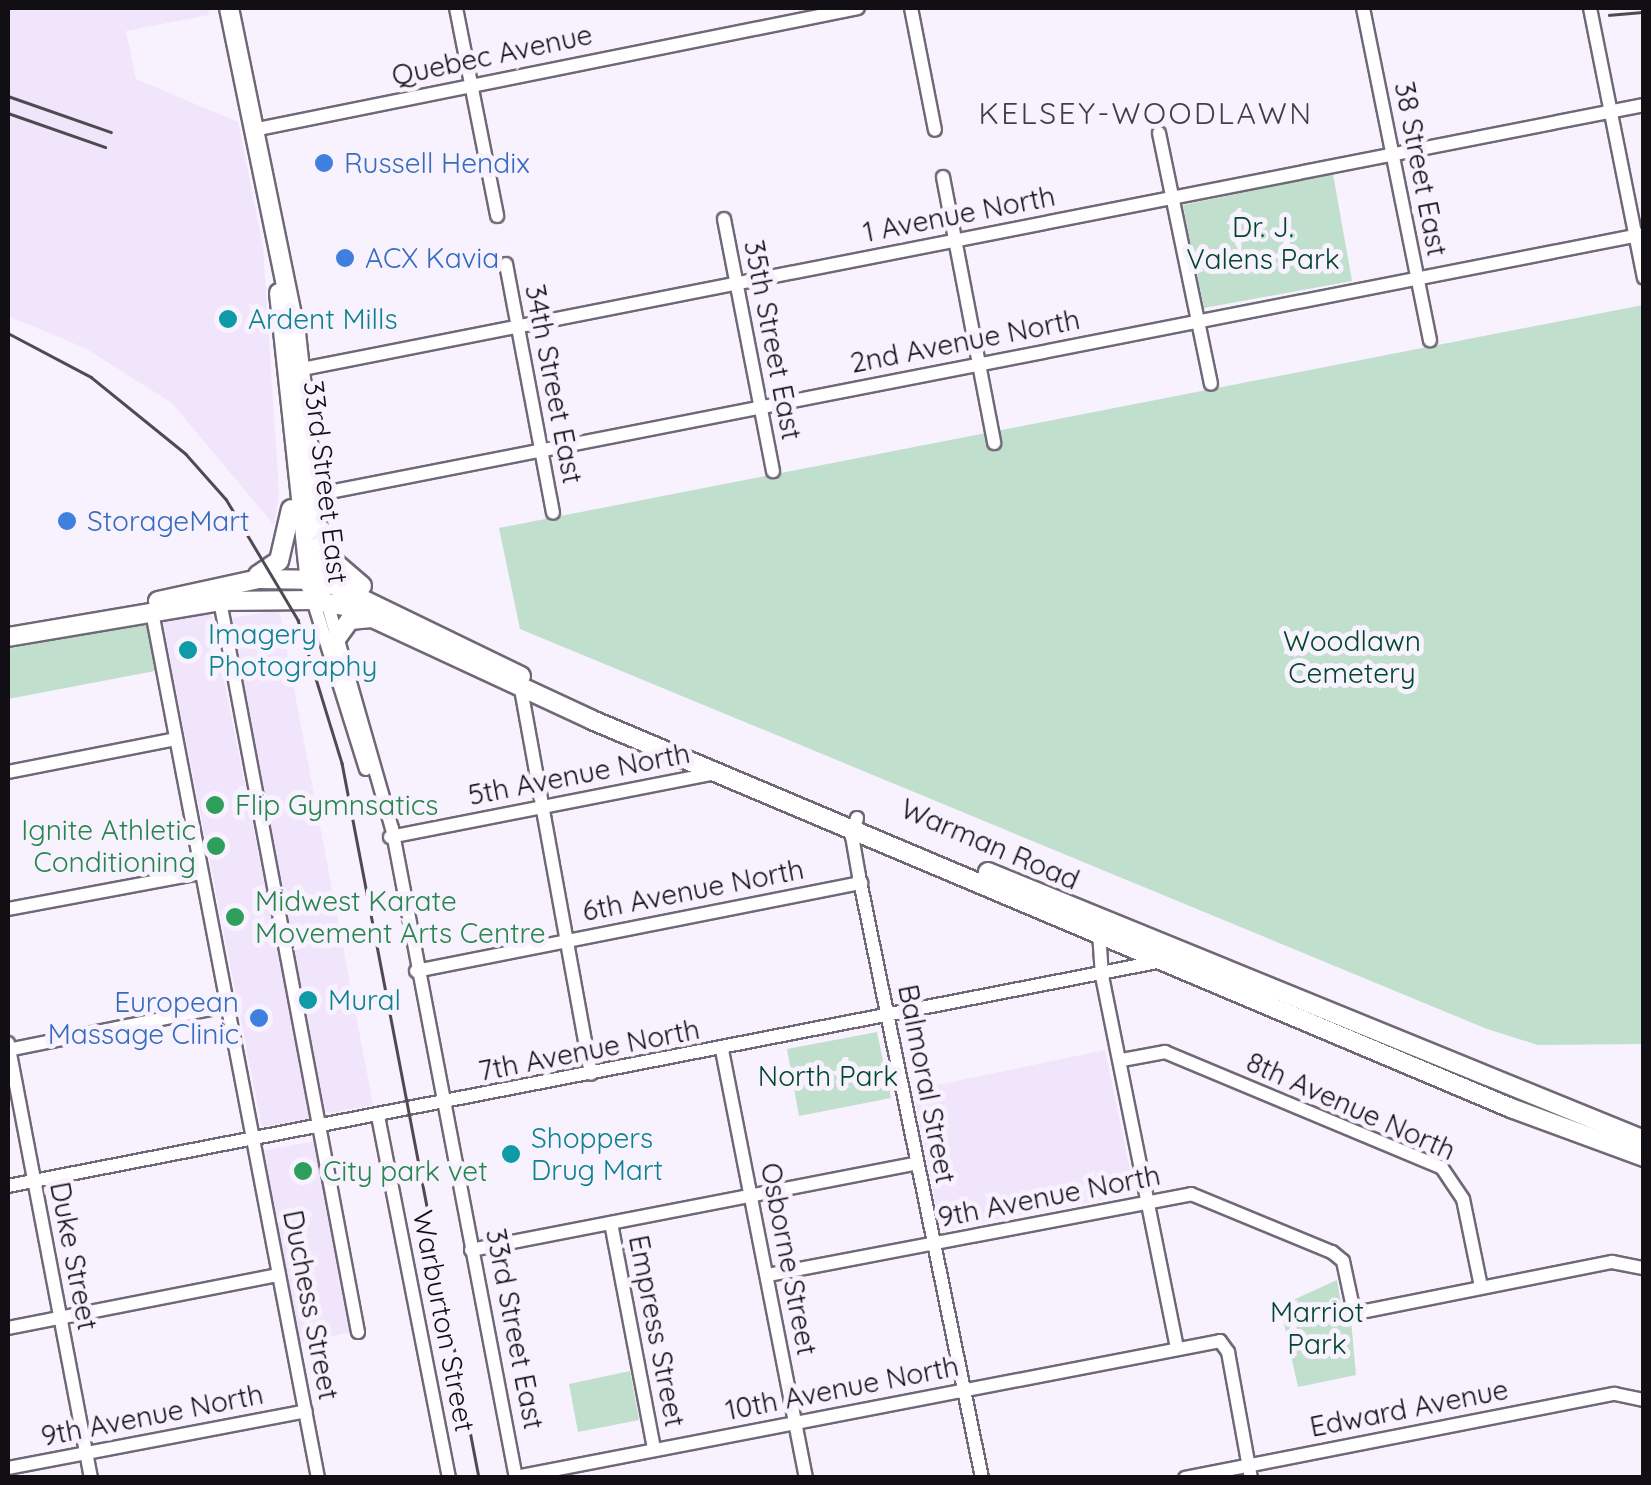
<!DOCTYPE html>
<style>
body{margin:0}
#map{position:relative;width:1651px;height:1485px;overflow:hidden;background:#f8f1fe;font-family:Quicksand,sans-serif}
div>[style]{position:absolute}
.built>*{inset:0;background:#f1e5fc}
.green>*{inset:0;background:#c1dfcd}
.roads{filter:drop-shadow(2px 0 #706876) drop-shadow(-2px 0 #706876) drop-shadow(0 2px #706876) drop-shadow(0 -2px #706876)}
.minor>*{height:12px;margin:-6px;padding:0 6px;transform-origin:6px;border-radius:6px;background:#fff}
.major>*{height:18px;margin:-9px;padding:0 9px;transform-origin:9px;border-radius:9px;background:#fff}
.rail>*{height:2.5px;margin:-1.25px;padding:0 1.25px;transform-origin:1.25px;border-radius:1.25px;background:#4e4a51}
.dots>*{width:28px;height:28px;translate:-50% -50%;box-sizing:border-box;border:5px solid #f8f1fe;border-radius:50%}
span{translate:-50% -50%;white-space:nowrap;text-align:center;line-height:1.15;-webkit-text-stroke:10px #f8f1fe;paint-order:stroke}
.street-label{font-size:28px;color:#120f14}
.shop-label{font-size:28px;color:#366cbe}
.left{translate:0 -50%;text-align:left}
.right{translate:-100% -50%;text-align:right}
.park-label{font-size:28px;color:#01482b}
.culture-label{font-size:28px;color:#0d838f}
.leisure-label{font-size:28px;color:#27864d}
.neighbourhood-label{font-size:30px;color:#433c49;letter-spacing:2.5px}
.frame{position:absolute;inset:0;border:10px solid #120f14;pointer-events:none}
</style>
<div id="map">
<div class="built">
<i style="clip-path:polygon(8px 8px,208px 8px,209px 15px,126px 31px,136px 79px,238px 122px,263px 247px,279px 493px,274px 525px,172px 403px,85px 348px,8px 316px)"></i>
<i style="clip-path:polygon(210px 609px,311px 1118px,262px 1127px,163px 623px)"></i>
<i style="clip-path:polygon(279px 610px,373px 1105px,331px 1113px,322px 1110px,226px 619px)"></i>
<i style="clip-path:polygon(1105px 1050px,1135px 1194px,941px 1230px,913px 1090px)"></i>
<i style="clip-path:polygon(315px 1141px,353px 1332px,300px 1342px,262px 1151px)"></i>
</div>
<div class="green">
<i style="clip-path:polygon(1333px 174px,1352px 281px,1204px 308px,1183px 205px)"></i>
<i style="clip-path:polygon(1643px 305px,1643px 1044px,1538px 1045px,1487px 1029px,520px 629px,499px 528px)"></i>
<i style="clip-path:polygon(150px 621px,160px 670px,8px 699px,8px 649px)"></i>
<i style="clip-path:polygon(877px 1032px,891px 1098px,799px 1116px,787px 1049px)"></i>
<i style="clip-path:polygon(1337px 1280px,1342px 1309px,1351px 1320px,1356px 1375px,1298px 1387px,1280px 1306px)"></i>
<i style="clip-path:polygon(630px 1371px,639px 1420px,578px 1432px,569px 1384px)"></i>
</div>
<div class="roads">
<div class="minor">
<i style="left:456px;top:8px;width:212px;rotate:78.8deg"></i>
<i style="left:911px;top:8px;width:124px;rotate:78.9deg"></i>
<i style="left:1363px;top:8px;width:339px;rotate:78.6deg"></i>
<i style="left:1590px;top:8px;width:275px;rotate:78.7deg"></i>
<i style="left:253px;top:130px;width:617px;rotate:-11.4deg"></i>
<i style="left:1159px;top:133px;width:256px;rotate:78.3deg"></i>
<i style="left:943px;top:177px;width:271px;rotate:79.1deg"></i>
<i style="left:724px;top:219px;width:257px;rotate:79deg"></i>
<i style="left:506px;top:264px;width:253px;rotate:79.3deg"></i>
<i style="left:292px;top:371px;width:1378px;rotate:-11.13deg"></i>
<i style="left:309px;top:496px;width:1360px;rotate:-11.1deg"></i>
<i style="left:313px;top:600px;width:177px;rotate:72.6deg"></i>
<i style="left:220px;top:601px;width:744px;rotate:79.31deg"></i>
<i style="left:327px;top:602px;width:235px;rotate:74deg"></i>
<i style="left:392px;top:828px;width:662px;rotate:79.2deg"></i>
<i style="left:152px;top:612px;width:882px;rotate:79.15deg"></i>
<i style="left:521px;top:689px;width:391px;rotate:79.7deg"></i>
<i style="left:8px;top:772px;width:171px;rotate:-11.1deg"></i>
<i style="left:857px;top:818px;width:19px;rotate:106deg"></i>
<i style="left:852px;top:836px;width:41px;rotate:80.1deg"></i>
<i style="left:859px;top:876px;width:614px;rotate:78.45deg"></i>
<i style="left:390px;top:837px;width:332px;rotate:-11.1deg"></i>
<i style="left:8px;top:909px;width:196px;rotate:-10.6deg"></i>
<i style="left:1099px;top:933px;width:43px;rotate:86deg"></i>
<i style="left:1102px;top:976px;width:379px;rotate:78.6deg"></i>
<i style="left:416px;top:971px;width:454px;rotate:-11.2deg"></i>
<i style="left:8px;top:1043px;width:443px;rotate:79.2deg"></i>
<i style="left:8px;top:1050px;width:223px;rotate:-11.4deg"></i>
<i style="left:722px;top:1050px;width:436px;rotate:78.9deg"></i>
<i style="left:1122px;top:1060px;width:44px;rotate:-10.5deg"></i>
<i style="left:1165px;top:1052px;width:300px;rotate:22.7deg"></i>
<i style="left:1442px;top:1168px;width:37px;rotate:56deg"></i>
<i style="left:1463px;top:1199px;width:90px;rotate:78.4deg"></i>
<i style="left:378px;top:1116px;width:369px;rotate:78.9deg"></i>
<i style="left:8px;top:1186px;width:1181px;rotate:-11.03deg"></i>
<i style="left:611px;top:1223px;width:230px;rotate:79.2deg"></i>
<i style="left:471px;top:1250px;width:454px;rotate:-11deg"></i>
<i style="left:768px;top:1275px;width:431px;rotate:-10.8deg"></i>
<i style="left:1191px;top:1194px;width:152px;rotate:22.4deg"></i>
<i style="left:1332px;top:1252px;width:14px;rotate:39deg"></i>
<i style="left:1343px;top:1261px;width:43px;rotate:77.9deg"></i>
<i style="left:1352px;top:1303px;width:13px;rotate:45deg"></i>
<i style="left:1361px;top:1312px;width:256px;rotate:-11.3deg"></i>
<i style="left:1612px;top:1262px;width:33px;rotate:11deg"></i>
<i style="left:8px;top:1328px;width:276px;rotate:-11.1deg"></i>
<i style="left:8px;top:1468px;width:303px;rotate:-10.8deg"></i>
<i style="left:516px;top:1477px;width:717px;rotate:-10.93deg"></i>
<i style="left:1220px;top:1341px;width:14px;rotate:54deg"></i>
<i style="left:1228px;top:1352px;width:128px;rotate:79.7deg"></i>
<i style="left:1185px;top:1478px;width:438px;rotate:-11.1deg"></i>
<i style="left:1615px;top:1394px;width:30px;rotate:12deg"></i>
</div>
<div class="major">
<i style="left:229px;top:8px;width:332px;rotate:78.4deg"></i>
<i style="left:296px;top:333px;width:256px;rotate:83.7deg"></i>
<i style="left:279px;top:293px;width:294px;rotate:83.9deg"></i>
<i style="left:318px;top:548px;width:58px;rotate:40.8deg"></i>
<i style="left:258px;top:575px;width:25px;rotate:-34deg"></i>
<i style="left:279px;top:561px;width:53px;rotate:-77deg"></i>
<i style="left:158px;top:601px;width:103px;rotate:-12.3deg"></i>
<i style="left:259px;top:579px;width:64px;rotate:0.9deg"></i>
<i style="left:323px;top:580px;width:220px;rotate:25.9deg"></i>
<i style="left:8px;top:637px;width:215px;rotate:-9.6deg"></i>
<i style="left:220px;top:601px;width:93px;rotate:-0.6deg"></i>
<i style="left:313px;top:600px;width:37px;rotate:11deg"></i>
<i style="left:349px;top:607px;width:268px;rotate:24.9deg"></i>
<i style="left:592px;top:720px;width:998px;rotate:22.89deg"></i>
<i style="left:1511px;top:1108px;width:142px;rotate:20.2deg"></i>
<i style="left:336px;top:639px;width:24px;rotate:-54deg"></i>
<i style="left:350px;top:620px;width:22px;rotate:-5deg"></i>
<i style="left:988px;top:872px;width:709px;rotate:22.22deg"></i>
</div>
</div>
<div class="rail">
<i style="left:1609px;top:15px;width:35px;rotate:-5deg"></i>
<i style="left:8px;top:96px;width:109px;rotate:19.3deg"></i>
<i style="left:8px;top:113px;width:103px;rotate:19.3deg"></i>
<i style="left:8px;top:333px;width:94px;rotate:27.9deg"></i>
<i style="left:91px;top:377px;width:122px;rotate:39deg"></i>
<i style="left:186px;top:454px;width:60px;rotate:48.4deg"></i>
<i style="left:226px;top:499px;width:141px;rotate:59.2deg"></i>
<i style="left:298px;top:620px;width:150px;rotate:72.9deg"></i>
<i style="left:342px;top:763px;width:728px;rotate:79.15deg"></i>
</div>
<div class="dots">
<i style="left:324px;top:163px;background:#3f7fe0"></i>
<i style="left:345px;top:258px;background:#3f7fe0"></i>
<i style="left:228px;top:319px;background:#0f9aa8"></i>
<i style="left:67px;top:521px;background:#3f7fe0"></i>
<i style="left:188px;top:650px;background:#0f9aa8"></i>
<i style="left:215px;top:805px;background:#2e9e5b"></i>
<i style="left:216px;top:846px;background:#2e9e5b"></i>
<i style="left:235px;top:917px;background:#2e9e5b"></i>
<i style="left:308px;top:1000px;background:#0f9aa8"></i>
<i style="left:259px;top:1018px;background:#3f7fe0"></i>
<i style="left:511px;top:1154px;background:#0f9aa8"></i>
<i style="left:303px;top:1171px;background:#2e9e5b"></i>
</div>
<div class="street-label">
<span style="left:492px;top:55px;rotate:-12deg">Quebec Avenue</span>
<span style="left:1421px;top:169px;rotate:79deg">38 Street East</span>
<span style="left:959px;top:214px;rotate:-11deg">1 Avenue North</span>
<span style="left:773px;top:340px;rotate:79deg">35th Street East</span>
<span style="left:965px;top:341px;rotate:-11deg">2nd Avenue North</span>
<span style="left:554px;top:384px;rotate:79deg">34th Street East</span>
<span style="left:326px;top:482px;rotate:83deg">33rd Street East</span>
<span style="left:579px;top:774px;rotate:-11deg">5th Avenue North</span>
<span style="left:990px;top:844px;rotate:23deg">Warman Road</span>
<span style="left:693px;top:890px;rotate:-11deg">6th Avenue North</span>
<span style="left:589px;top:1050px;rotate:-11deg">7th Avenue North</span>
<span style="left:927px;top:1084px;rotate:79deg">Balmoral Street</span>
<span style="left:1351px;top:1106px;rotate:24deg">8th Avenue North</span>
<span style="left:1049px;top:1196px;rotate:-11deg">9th Avenue North</span>
<span style="left:74px;top:1256px;rotate:79deg">Duke Street</span>
<span style="left:789px;top:1259px;rotate:79deg">Osborne Street</span>
<span style="left:311px;top:1305px;rotate:79deg">Duchess Street</span>
<span style="left:444px;top:1321px;rotate:79deg">Warburton Street</span>
<span style="left:515px;top:1329px;rotate:79deg">33rd Street East</span>
<span style="left:657px;top:1331px;rotate:79deg">Empress Street</span>
<span style="left:842px;top:1388px;rotate:-11deg">10th Avenue North</span>
<span style="left:1409px;top:1408px;rotate:-11deg">Edward Avenue</span>
<span style="left:152px;top:1415px;rotate:-11deg">9th Avenue North</span>
</div>
<div class="shop-label">
<span class="left" style="left:344px;top:163px">Russell Hendix</span>
<span class="left" style="left:365px;top:258px">ACX Kavia</span>
<span class="left" style="left:87px;top:521px">StorageMart</span>
<span class="right" style="left:239px;top:1018px">European<br>Massage Clinic</span>
</div>
<div class="park-label">
<span style="left:1263px;top:243px">Dr. J.<br>Valens Park</span>
<span style="left:1352px;top:657px">Woodlawn<br>Cemetery</span>
<span style="left:828px;top:1076px">North Park</span>
<span style="left:1317px;top:1328px">Marriot<br>Park</span>
</div>
<div class="culture-label">
<span class="left" style="left:248px;top:319px">Ardent Mills</span>
<span class="left" style="left:208px;top:650px">Imagery<br>Photography</span>
<span class="left" style="left:328px;top:1000px">Mural</span>
<span class="left" style="left:531px;top:1154px">Shoppers<br>Drug Mart</span>
</div>
<div class="leisure-label">
<span class="left" style="left:235px;top:805px">Flip Gymnsatics</span>
<span class="right" style="left:196px;top:846px">Ignite Athletic<br>Conditioning</span>
<span class="left" style="left:255px;top:917px">Midwest Karate<br>Movement Arts Centre</span>
<span class="left" style="left:323px;top:1171px">City park vet</span>
</div>
<div class="neighbourhood-label">
<span style="left:1146px;top:113px">KELSEY-WOODLAWN</span>
</div>
<div class="frame"></div>
</div>
